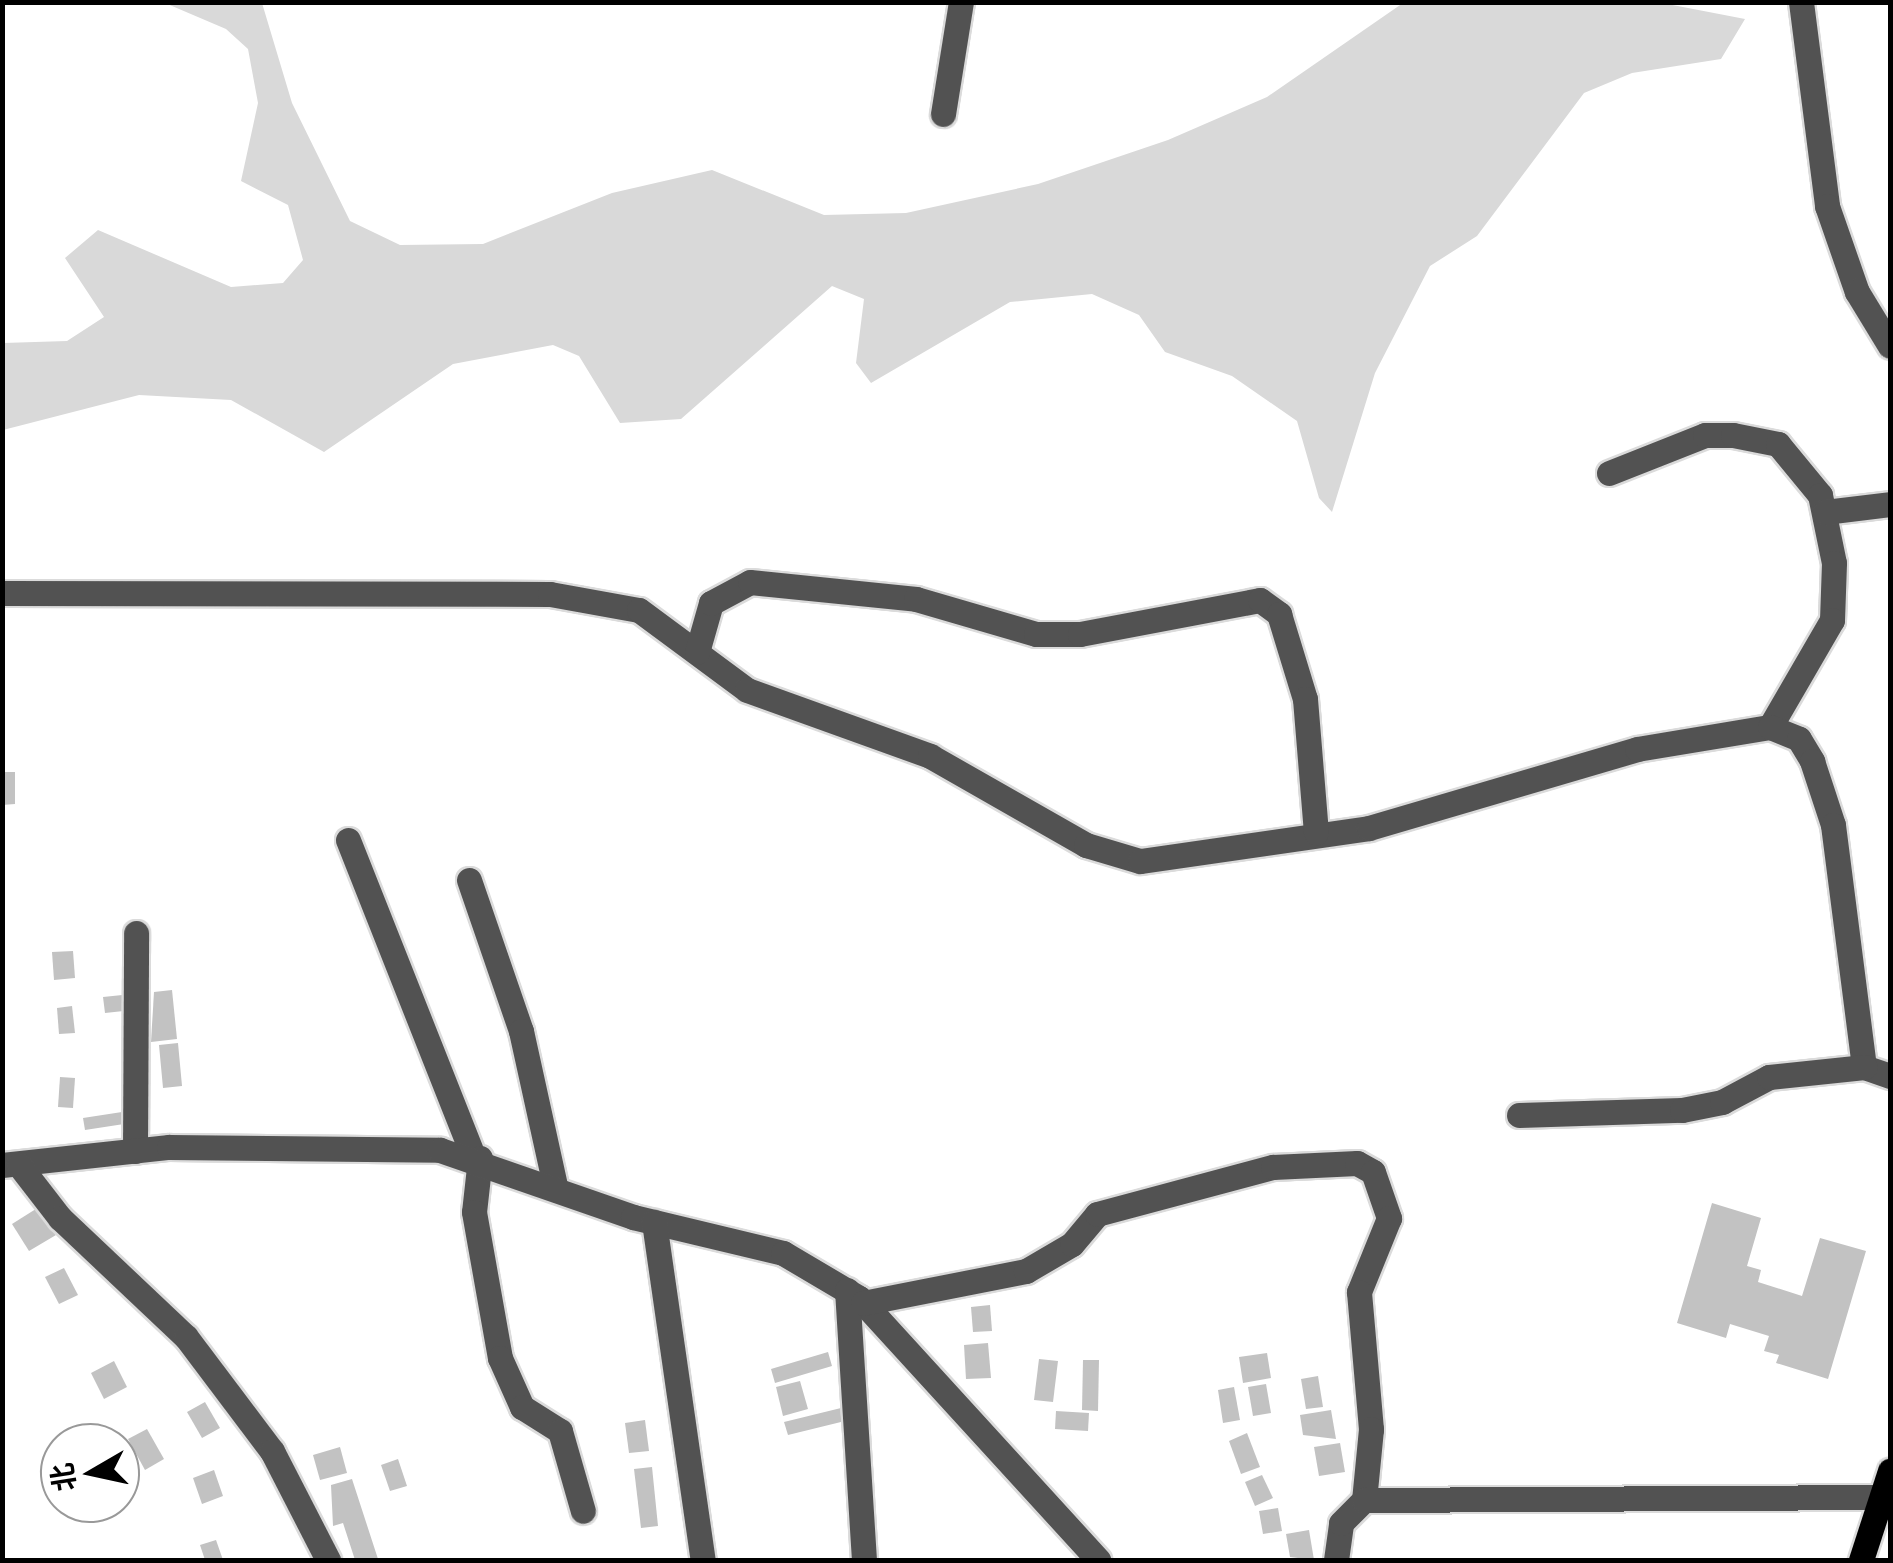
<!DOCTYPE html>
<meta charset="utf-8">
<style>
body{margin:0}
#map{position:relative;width:1893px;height:1563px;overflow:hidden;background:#fff;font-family:"Noto Sans","Noto Sans SC",sans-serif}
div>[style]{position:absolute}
.green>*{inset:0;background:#d9d9d9}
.building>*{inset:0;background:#c2c2c2}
.roads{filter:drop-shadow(2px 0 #dbdbdb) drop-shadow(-2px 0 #dbdbdb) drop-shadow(0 2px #dbdbdb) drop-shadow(0 -2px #dbdbdb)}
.minor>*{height:25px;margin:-12.5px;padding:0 12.5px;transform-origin:12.5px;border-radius:12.5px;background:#525252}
.major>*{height:25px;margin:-12.5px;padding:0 12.5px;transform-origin:12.5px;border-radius:12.5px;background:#000}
span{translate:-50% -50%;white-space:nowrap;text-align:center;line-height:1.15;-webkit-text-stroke:8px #fff;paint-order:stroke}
.frame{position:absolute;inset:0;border:5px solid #000;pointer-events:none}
.north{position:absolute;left:40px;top:1423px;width:100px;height:100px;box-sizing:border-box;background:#fff;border:2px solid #999;border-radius:50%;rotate:261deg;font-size:28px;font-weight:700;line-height:40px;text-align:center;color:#000}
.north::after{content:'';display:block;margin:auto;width:35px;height:45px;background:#000;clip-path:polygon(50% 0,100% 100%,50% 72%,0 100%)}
</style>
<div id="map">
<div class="green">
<i style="clip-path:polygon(1657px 2px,1745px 19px,1721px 59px,1632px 73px,1584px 93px,1477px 236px,1430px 266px,1375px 373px,1332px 512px,1319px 498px,1297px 421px,1232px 376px,1165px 352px,1139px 315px,1092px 294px,1010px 302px,871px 383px,856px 363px,864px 299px,832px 286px,681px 419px,620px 423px,579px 356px,553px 345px,453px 364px,324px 452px,231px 400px,139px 395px,3px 430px,3px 343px,67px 341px,104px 317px,65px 258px,98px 230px,231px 287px,283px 283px,303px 260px,288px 205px,241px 181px,258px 103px,248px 49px,226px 29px,165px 3px,262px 3px,292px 103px,350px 221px,400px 245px,483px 244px,612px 193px,712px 170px,824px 215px,906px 213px,1038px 184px,1168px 140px,1267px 97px,1403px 3px)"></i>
</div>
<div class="building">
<i style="clip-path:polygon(2px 772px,15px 772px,15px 804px,2px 805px)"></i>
<i style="clip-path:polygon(73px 951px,75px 978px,54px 980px,52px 952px)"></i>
<i style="clip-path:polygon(172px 990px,177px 1039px,151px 1042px,154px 992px)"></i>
<i style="clip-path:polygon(132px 994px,133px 1010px,105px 1013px,103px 997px)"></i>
<i style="clip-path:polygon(72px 1006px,75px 1033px,59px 1034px,57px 1008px)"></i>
<i style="clip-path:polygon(178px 1043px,182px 1086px,163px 1088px,159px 1045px)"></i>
<i style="clip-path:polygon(60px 1077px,75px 1078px,73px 1108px,58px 1107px)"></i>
<i style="clip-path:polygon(122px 1112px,124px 1124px,85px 1130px,83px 1118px)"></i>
<i style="clip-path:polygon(1712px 1203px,1761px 1218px,1747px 1266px,1761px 1270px,1758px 1282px,1802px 1296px,1820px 1238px,1866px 1251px,1828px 1379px,1776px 1363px,1779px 1355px,1764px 1351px,1769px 1336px,1730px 1324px,1726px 1338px,1677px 1323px)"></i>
<i style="clip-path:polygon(39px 1207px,56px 1235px,29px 1251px,12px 1224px)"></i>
<i style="clip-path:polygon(64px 1268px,78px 1295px,59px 1304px,45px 1277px)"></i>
<i style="clip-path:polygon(990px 1305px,992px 1331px,973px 1332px,971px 1307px)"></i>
<i style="clip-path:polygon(988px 1343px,991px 1378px,966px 1379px,964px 1345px)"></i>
<i style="clip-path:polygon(828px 1352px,832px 1366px,775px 1383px,771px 1369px)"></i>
<i style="clip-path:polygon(1267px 1353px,1271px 1378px,1243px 1383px,1239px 1357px)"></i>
<i style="clip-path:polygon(1039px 1359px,1058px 1361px,1053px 1402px,1034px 1400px)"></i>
<i style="clip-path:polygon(1083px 1360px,1099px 1360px,1098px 1411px,1082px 1410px)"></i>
<i style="clip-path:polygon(114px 1361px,127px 1387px,104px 1399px,91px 1373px)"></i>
<i style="clip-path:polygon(1318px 1376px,1323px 1407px,1306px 1409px,1301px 1379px)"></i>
<i style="clip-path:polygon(800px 1381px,808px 1409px,783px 1416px,776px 1387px)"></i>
<i style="clip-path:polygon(1266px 1384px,1271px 1413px,1253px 1416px,1248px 1387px)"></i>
<i style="clip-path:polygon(1234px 1387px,1240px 1420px,1223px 1423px,1218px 1390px)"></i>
<i style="clip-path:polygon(205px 1402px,220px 1428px,202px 1438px,187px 1412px)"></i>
<i style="clip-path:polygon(841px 1408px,845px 1421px,788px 1435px,784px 1422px)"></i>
<i style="clip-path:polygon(1331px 1410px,1336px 1439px,1303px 1435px,1300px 1415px)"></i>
<i style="clip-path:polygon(1056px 1411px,1089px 1413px,1088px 1431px,1055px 1429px)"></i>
<i style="clip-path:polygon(645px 1420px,649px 1451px,629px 1453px,625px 1423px)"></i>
<i style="clip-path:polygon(147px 1429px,164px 1459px,145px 1470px,128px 1439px)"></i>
<i style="clip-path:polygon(1247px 1433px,1260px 1467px,1241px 1474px,1229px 1441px)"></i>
<i style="clip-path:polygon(1340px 1443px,1345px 1472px,1319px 1476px,1314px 1447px)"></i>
<i style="clip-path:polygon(340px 1447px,347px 1473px,320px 1480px,313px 1455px)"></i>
<i style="clip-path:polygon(398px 1459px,407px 1486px,390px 1491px,381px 1465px)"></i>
<i style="clip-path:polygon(652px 1467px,658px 1526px,641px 1528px,634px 1469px)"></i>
<i style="clip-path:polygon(214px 1470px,223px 1496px,202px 1504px,193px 1478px)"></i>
<i style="clip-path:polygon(1262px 1475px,1273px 1498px,1255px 1506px,1245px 1482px)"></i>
<i style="clip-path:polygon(352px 1479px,378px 1559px,373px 1560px,355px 1560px,343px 1523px,333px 1526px,331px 1485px)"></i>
<i style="clip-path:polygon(1278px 1508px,1282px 1531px,1263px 1534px,1259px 1511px)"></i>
<i style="clip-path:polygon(1309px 1530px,1314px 1560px,1290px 1557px,1286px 1534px)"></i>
<i style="clip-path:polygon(216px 1540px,223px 1560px,205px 1560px,200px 1545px)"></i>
</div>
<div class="roads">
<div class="minor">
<i style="left:1801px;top:2px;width:206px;rotate:82.7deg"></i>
<i style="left:1827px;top:206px;width:91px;rotate:70.8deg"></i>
<i style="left:1857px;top:292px;width:63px;rotate:58.6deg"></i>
<i style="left:943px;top:114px;width:113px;rotate:-80.9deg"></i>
<i style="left:1609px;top:473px;width:103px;rotate:-21.6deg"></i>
<i style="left:1705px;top:435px;width:28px"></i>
<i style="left:1733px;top:435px;width:46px;rotate:11.3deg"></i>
<i style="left:1778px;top:444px;width:66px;rotate:50.5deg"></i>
<i style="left:1820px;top:495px;width:69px;rotate:78.4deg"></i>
<i style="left:1834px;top:563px;width:57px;rotate:92deg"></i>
<i style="left:1832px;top:620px;width:124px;rotate:120.1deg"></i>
<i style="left:1825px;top:512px;width:65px;rotate:-7deg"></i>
<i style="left:2px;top:593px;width:548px;rotate:0.1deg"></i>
<i style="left:550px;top:594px;width:90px;rotate:10.2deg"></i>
<i style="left:639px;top:610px;width:134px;rotate:36.5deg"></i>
<i style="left:747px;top:690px;width:195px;rotate:19.8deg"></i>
<i style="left:930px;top:756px;width:180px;rotate:29.7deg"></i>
<i style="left:1086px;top:845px;width:56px;rotate:16.5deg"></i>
<i style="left:1140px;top:861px;width:231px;rotate:-8.2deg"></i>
<i style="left:1369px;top:828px;width:279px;rotate:-16.4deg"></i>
<i style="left:1637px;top:749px;width:135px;rotate:-9.4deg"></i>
<i style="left:1770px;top:727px;width:31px;rotate:22deg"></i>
<i style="left:1799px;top:739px;width:26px;rotate:59deg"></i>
<i style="left:1812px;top:761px;width:67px;rotate:71.8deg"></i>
<i style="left:1833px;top:825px;width:244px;rotate:82.7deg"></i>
<i style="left:1864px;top:1067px;width:28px;rotate:19deg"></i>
<i style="left:697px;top:652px;width:51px;rotate:-74.1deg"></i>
<i style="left:711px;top:603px;width:44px;rotate:-28.3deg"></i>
<i style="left:750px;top:582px;width:167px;rotate:5.8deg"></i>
<i style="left:916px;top:599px;width:125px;rotate:16.3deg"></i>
<i style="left:1036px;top:634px;width:44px"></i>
<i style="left:1080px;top:634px;width:183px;rotate:-10.7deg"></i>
<i style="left:1260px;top:600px;width:24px;rotate:36deg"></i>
<i style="left:1279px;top:614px;width:89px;rotate:73deg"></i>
<i style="left:1305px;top:699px;width:134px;rotate:85.3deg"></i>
<i style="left:348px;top:840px;width:339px;rotate:68.4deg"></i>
<i style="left:469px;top:880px;width:160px;rotate:71deg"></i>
<i style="left:521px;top:1031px;width:159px;rotate:77.6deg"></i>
<i style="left:1519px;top:1115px;width:163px;rotate:-1.8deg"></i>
<i style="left:1682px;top:1110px;width:41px;rotate:-11.3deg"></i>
<i style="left:1722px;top:1102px;width:53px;rotate:-28deg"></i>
<i style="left:1769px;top:1077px;width:96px;rotate:-6deg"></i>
<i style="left:135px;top:1151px;width:218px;rotate:-89.7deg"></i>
<i style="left:480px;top:1158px;width:54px;rotate:96.3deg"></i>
<i style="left:474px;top:1212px;width:148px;rotate:79.9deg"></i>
<i style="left:500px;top:1358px;width:54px;rotate:65.8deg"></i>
<i style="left:522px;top:1407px;width:45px;rotate:32.3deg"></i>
<i style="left:560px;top:1431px;width:83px;rotate:74deg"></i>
<i style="left:2px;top:1165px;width:168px;rotate:-6.2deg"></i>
<i style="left:169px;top:1147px;width:271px;rotate:0.6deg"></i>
<i style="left:440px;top:1150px;width:204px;rotate:19.1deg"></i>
<i style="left:633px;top:1217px;width:154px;rotate:13.5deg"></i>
<i style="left:783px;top:1253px;width:88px;rotate:30.6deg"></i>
<i style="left:859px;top:1298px;width:355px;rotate:47.6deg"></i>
<i style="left:19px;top:1165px;width:67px;rotate:52.3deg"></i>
<i style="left:60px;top:1218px;width:173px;rotate:43.4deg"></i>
<i style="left:186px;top:1337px;width:143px;rotate:53deg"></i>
<i style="left:272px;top:1451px;width:123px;rotate:62.8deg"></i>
<i style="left:654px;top:1222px;width:342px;rotate:81.8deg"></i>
<i style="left:847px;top:1290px;width:271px;rotate:86.4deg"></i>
<i style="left:863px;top:1303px;width:166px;rotate:-11.1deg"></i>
<i style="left:1026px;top:1271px;width:53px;rotate:-30.4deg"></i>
<i style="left:1072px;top:1244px;width:39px;rotate:-50deg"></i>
<i style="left:1097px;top:1214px;width:182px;rotate:-15deg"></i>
<i style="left:1273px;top:1167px;width:84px;rotate:-2.7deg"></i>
<i style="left:1357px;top:1163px;width:18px;rotate:29deg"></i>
<i style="left:1373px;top:1172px;width:49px;rotate:70.8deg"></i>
<i style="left:1389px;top:1218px;width:80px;rotate:112.1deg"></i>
<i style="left:1359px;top:1292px;width:138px;rotate:85deg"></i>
<i style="left:1371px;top:1429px;width:71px;rotate:95.6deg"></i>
<i style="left:1336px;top:1560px;width:37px;rotate:-82deg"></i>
<i style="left:1341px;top:1523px;width:33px;rotate:-45deg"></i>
<i style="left:1364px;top:1500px;width:518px;rotate:-0.33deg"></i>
</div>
<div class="major">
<i style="left:1861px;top:1560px;width:94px;rotate:-72deg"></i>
</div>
</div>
<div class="frame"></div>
<div class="north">北</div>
</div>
